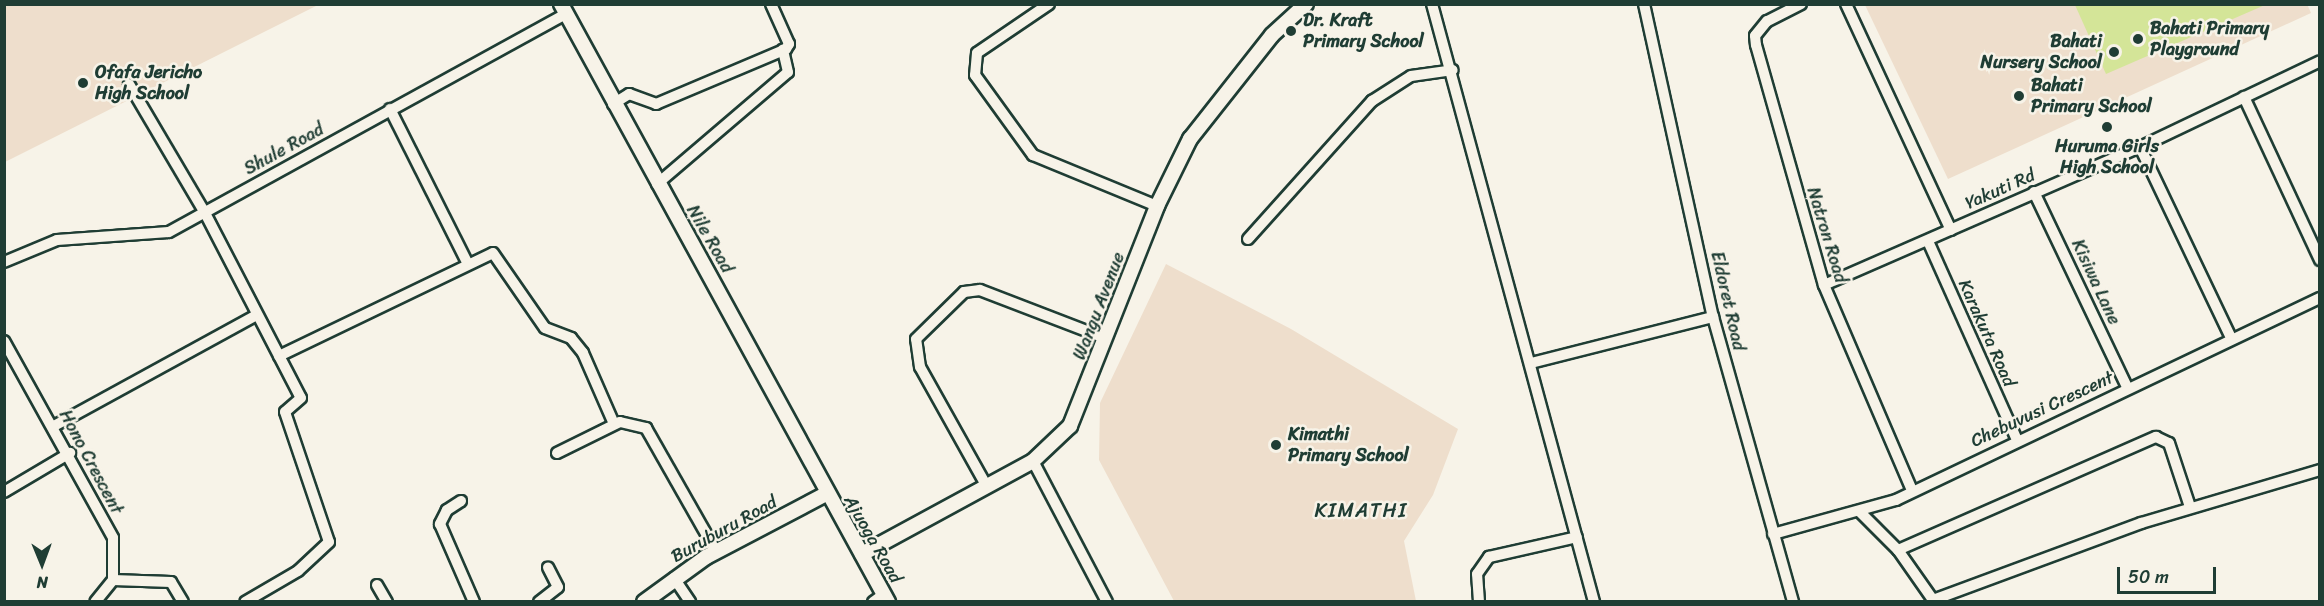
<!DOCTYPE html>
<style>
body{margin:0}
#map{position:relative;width:2324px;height:606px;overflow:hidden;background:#f7f3e8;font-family:Sriracha,sans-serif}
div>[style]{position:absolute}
.built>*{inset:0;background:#eedecc}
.green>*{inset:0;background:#d4e598}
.roads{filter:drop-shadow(2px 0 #1f3d34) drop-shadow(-2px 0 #1f3d34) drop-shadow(0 2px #1f3d34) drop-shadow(0 -2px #1f3d34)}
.minor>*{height:10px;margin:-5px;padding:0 5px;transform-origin:5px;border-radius:5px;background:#f7f3e8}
.tertiary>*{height:14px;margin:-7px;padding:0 7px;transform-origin:7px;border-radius:7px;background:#f7f3e8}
.dots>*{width:16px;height:16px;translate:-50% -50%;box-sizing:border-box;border:3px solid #f7f3e8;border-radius:50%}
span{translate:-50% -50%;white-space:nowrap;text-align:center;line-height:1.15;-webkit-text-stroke:5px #f7f3e8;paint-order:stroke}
.poi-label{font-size:18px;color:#1f3d34;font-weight:700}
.left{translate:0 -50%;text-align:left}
.right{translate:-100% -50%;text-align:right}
.street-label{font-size:18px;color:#1f3d34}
.neighbourhood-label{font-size:20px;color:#1f3d34;letter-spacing:1.5px}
.frame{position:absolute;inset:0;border:6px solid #1f3d34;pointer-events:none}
.north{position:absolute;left:12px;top:534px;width:60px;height:60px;-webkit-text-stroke:4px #f7f3e8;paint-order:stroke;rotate:179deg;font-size:16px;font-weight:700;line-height:24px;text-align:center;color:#1f3d34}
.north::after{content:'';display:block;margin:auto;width:21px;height:27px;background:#1f3d34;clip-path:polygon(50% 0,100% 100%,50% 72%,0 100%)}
.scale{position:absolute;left:2117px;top:567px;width:99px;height:27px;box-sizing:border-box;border:3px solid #1f3d34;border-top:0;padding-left:8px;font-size:18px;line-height:21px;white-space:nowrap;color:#1f3d34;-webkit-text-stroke:4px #f7f3e8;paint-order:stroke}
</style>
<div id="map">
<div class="built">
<i style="clip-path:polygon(2307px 4px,2311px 13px,1948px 179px,1865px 5px)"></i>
<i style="clip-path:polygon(5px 5px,318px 5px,5px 162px)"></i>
<i style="clip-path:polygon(1166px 264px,1291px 329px,1458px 429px,1433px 495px,1404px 541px,1416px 601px,1174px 601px,1099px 460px,1100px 403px)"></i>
</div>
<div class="green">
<i style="clip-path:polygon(2075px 5px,2265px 5px,2106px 74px)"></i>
</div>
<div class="roads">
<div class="minor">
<i style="left:1049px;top:4px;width:87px;rotate:145.8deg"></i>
<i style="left:977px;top:53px;width:22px;rotate:95deg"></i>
<i style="left:975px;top:75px;width:99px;rotate:54.1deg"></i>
<i style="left:1033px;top:155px;width:134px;rotate:22.4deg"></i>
<i style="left:1432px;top:4px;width:620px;rotate:74.84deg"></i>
<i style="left:1644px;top:4px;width:321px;rotate:77.6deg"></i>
<i style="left:1713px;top:317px;width:296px;rotate:74.3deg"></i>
<i style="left:1801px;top:4px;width:38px;rotate:153deg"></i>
<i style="left:1767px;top:21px;width:19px;rotate:129deg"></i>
<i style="left:1755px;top:36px;width:9px;rotate:84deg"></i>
<i style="left:1756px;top:45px;width:249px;rotate:74.2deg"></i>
<i style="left:1824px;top:285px;width:223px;rotate:66.8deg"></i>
<i style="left:1846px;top:4px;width:249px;rotate:65.1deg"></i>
<i style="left:129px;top:84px;width:150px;rotate:59.5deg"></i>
<i style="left:205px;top:213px;width:208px;rotate:62.6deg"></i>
<i style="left:301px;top:398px;width:21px;rotate:139deg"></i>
<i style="left:285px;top:412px;width:137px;rotate:71.3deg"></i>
<i style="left:329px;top:542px;width:42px;rotate:136.9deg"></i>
<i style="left:298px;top:571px;width:61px;rotate:149.7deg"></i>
<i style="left:2244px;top:97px;width:180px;rotate:65deg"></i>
<i style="left:613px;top:104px;width:19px;rotate:-32deg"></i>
<i style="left:629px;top:94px;width:29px;rotate:20deg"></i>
<i style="left:656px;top:104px;width:141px;rotate:-22.9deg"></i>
<i style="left:786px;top:49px;width:6px;rotate:-59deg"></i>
<i style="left:789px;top:44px;width:44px;rotate:-114.2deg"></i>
<i style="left:390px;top:109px;width:171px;rotate:63.3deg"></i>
<i style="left:2140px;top:147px;width:212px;rotate:64.5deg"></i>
<i style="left:657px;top:184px;width:172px;rotate:-40.5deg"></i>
<i style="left:788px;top:72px;width:23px;rotate:-103deg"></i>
<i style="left:2034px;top:192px;width:216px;rotate:64.5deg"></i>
<i style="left:1248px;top:239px;width:186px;rotate:-48.1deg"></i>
<i style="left:1372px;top:101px;width:46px;rotate:-32.7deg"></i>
<i style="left:1411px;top:76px;width:42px;rotate:-8.1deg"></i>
<i style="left:1928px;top:241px;width:216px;rotate:65.9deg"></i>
<i style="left:4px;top:262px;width:57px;rotate:-22.5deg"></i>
<i style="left:57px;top:240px;width:112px;rotate:-4.1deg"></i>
<i style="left:169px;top:232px;width:452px;rotate:-28.8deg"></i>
<i style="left:1824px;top:285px;width:345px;rotate:-23.6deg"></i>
<i style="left:2140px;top:147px;width:199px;rotate:-25.5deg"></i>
<i style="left:4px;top:341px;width:225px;rotate:61deg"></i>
<i style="left:113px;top:538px;width:42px;rotate:90deg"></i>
<i style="left:113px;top:580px;width:28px;rotate:129deg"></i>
<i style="left:279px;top:356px;width:237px;rotate:-25.7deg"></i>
<i style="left:493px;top:253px;width:91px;rotate:55.3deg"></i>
<i style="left:545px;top:328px;width:28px;rotate:21deg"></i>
<i style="left:571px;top:338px;width:19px;rotate:51deg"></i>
<i style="left:583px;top:353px;width:77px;rotate:66.4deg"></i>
<i style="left:1531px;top:363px;width:188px;rotate:-14.2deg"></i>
<i style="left:54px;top:426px;width:231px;rotate:-28.7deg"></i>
<i style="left:557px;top:453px;width:70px;rotate:-26.2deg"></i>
<i style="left:620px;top:422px;width:27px;rotate:13deg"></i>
<i style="left:646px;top:428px;width:142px;rotate:60.4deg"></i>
<i style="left:1033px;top:461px;width:159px;rotate:62.3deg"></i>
<i style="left:986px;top:485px;width:135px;rotate:-119.2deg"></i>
<i style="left:920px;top:367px;width:28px;rotate:-98deg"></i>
<i style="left:916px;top:339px;width:67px;rotate:-44.4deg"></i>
<i style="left:964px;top:292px;width:16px;rotate:-7deg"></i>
<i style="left:980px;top:290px;width:134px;rotate:21deg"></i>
<i style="left:4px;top:492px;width:77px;rotate:-30.6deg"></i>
<i style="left:461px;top:501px;width:17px;rotate:147deg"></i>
<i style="left:447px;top:510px;width:16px;rotate:117deg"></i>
<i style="left:440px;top:524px;width:85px;rotate:66.4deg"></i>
<i style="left:1860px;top:512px;width:54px;rotate:45deg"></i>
<i style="left:1898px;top:550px;width:61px;rotate:55deg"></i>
<i style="left:1933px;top:600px;width:222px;rotate:-20.3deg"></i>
<i style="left:2141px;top:523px;width:187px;rotate:-16.5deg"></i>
<i style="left:1773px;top:534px;width:128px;rotate:-15.5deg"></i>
<i style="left:1896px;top:500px;width:470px;rotate:-25.5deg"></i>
<i style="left:1898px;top:550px;width:282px;rotate:-23.7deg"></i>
<i style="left:2156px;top:437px;width:14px;rotate:25deg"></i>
<i style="left:2169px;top:443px;width:67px;rotate:71.8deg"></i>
<i style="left:674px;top:578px;width:29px;rotate:56deg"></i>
<i style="left:113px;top:580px;width:58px;rotate:2deg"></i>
<i style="left:171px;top:582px;width:23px;rotate:59deg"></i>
<i style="left:377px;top:585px;width:20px;rotate:60deg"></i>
<i style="left:539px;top:602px;width:24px;rotate:-38deg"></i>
<i style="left:558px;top:587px;width:22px;rotate:-117deg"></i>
<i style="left:873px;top:602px;width:14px;rotate:-36deg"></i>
<i style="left:1479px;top:602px;width:28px;rotate:-94deg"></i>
<i style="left:1477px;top:574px;width:21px;rotate:-55deg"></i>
<i style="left:1489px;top:557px;width:90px;rotate:-12.8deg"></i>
</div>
<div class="tertiary">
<i style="left:561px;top:4px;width:682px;rotate:61.33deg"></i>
<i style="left:862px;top:554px;width:195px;rotate:-28.5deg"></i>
<i style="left:1033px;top:461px;width:51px;rotate:-43.4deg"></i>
<i style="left:1070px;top:426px;width:237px;rotate:-68.4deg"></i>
<i style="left:1157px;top:206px;width:75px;rotate:-63.8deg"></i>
<i style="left:1190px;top:139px;width:132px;rotate:-51.7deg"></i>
<i style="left:1272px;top:35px;width:46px;rotate:-42.4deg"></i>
<i style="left:644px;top:602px;width:77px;rotate:-36deg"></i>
<i style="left:706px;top:557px;width:136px;rotate:-27.7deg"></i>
</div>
</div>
<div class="dots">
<i style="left:1291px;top:31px;background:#1f3d34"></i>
<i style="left:2138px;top:39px;background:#1f3d34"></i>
<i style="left:2114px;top:52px;background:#1f3d34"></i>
<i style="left:83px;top:83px;background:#1f3d34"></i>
<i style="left:2019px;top:96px;background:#1f3d34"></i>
<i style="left:2107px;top:127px;background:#1f3d34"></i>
<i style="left:1276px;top:445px;background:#1f3d34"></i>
</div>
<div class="poi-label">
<span class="left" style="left:1303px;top:31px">Dr. Kraft<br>Primary School</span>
<span class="left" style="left:2150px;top:39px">Bahati Primary<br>Playground</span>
<span class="right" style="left:2102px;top:52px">Bahati<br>Nursery School</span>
<span class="left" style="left:95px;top:83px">Ofafa Jericho<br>High School</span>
<span class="left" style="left:2031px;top:96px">Bahati<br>Primary School</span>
<span style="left:2107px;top:157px">Huruma Girls<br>High School</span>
<span class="left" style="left:1288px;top:445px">Kimathi<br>Primary School</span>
</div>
<div class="street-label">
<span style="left:284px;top:149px;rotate:-29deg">Shule Road</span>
<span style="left:2000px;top:189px;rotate:-24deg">Yakuti Rd</span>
<span style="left:1827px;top:235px;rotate:73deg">Natron Road</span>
<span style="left:710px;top:239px;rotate:60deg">Nile Road</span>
<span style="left:2096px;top:282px;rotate:65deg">Kisiwa Lane</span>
<span style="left:1728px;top:301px;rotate:77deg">Eldoret Road</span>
<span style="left:1099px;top:306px;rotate:-69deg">Wangu Avenue</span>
<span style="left:1987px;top:333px;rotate:66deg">Karakuta Road</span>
<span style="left:2042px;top:409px;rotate:-25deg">Chebuvusi Crescent</span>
<span style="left:91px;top:462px;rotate:62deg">Hono Crescent</span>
<span style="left:724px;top:529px;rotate:-29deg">Buruburu Road</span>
<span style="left:873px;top:539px;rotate:60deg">Ajuoga Road</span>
</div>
<div class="neighbourhood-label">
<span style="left:1361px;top:510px">KIMATHI</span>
</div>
<div class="frame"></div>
<div class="north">N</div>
<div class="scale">50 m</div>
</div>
